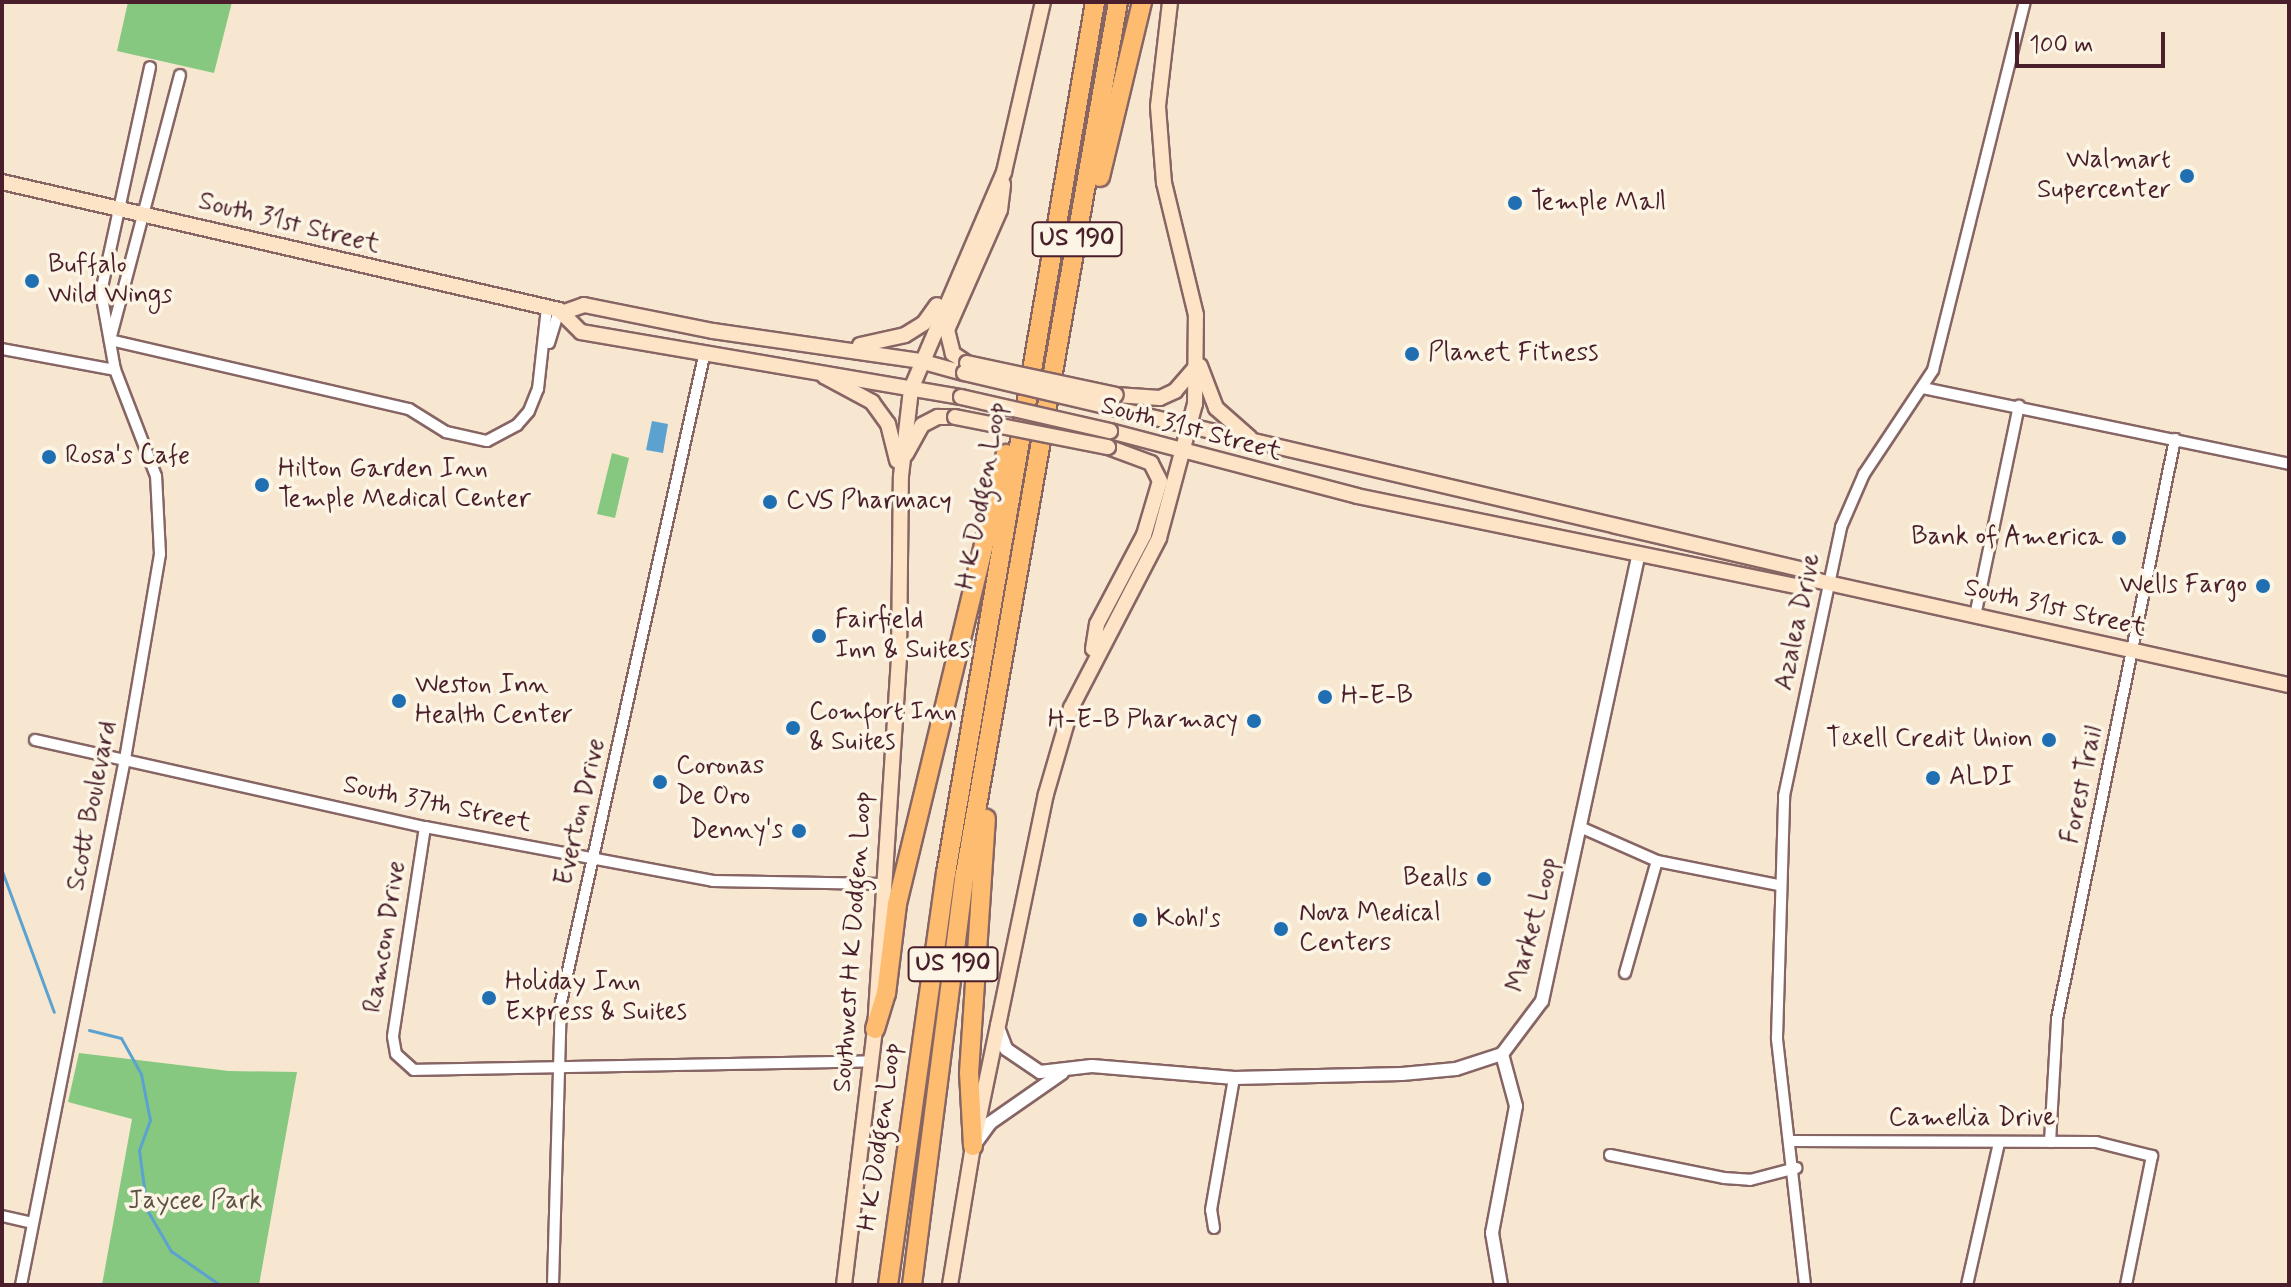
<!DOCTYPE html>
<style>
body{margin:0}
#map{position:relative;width:2291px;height:1287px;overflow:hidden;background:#f8e7d0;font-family:Mynerve,sans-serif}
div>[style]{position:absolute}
.green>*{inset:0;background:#87c880}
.water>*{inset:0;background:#5ba2d1}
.stream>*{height:3px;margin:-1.5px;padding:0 1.5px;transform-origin:1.5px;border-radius:1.5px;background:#5ba2d1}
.roads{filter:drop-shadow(2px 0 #876565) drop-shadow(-2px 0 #876565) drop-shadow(0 2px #876565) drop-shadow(0 -2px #876565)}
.minor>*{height:10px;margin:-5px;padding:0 5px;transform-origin:5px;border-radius:5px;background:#fff}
.tertiary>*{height:12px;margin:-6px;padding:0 6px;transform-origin:6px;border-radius:6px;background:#fff}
.secondary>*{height:14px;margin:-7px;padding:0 7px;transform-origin:7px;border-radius:7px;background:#fee4c6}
.motorway>*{height:18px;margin:-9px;padding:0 9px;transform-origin:9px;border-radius:9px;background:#fdbc70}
.bridges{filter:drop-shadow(2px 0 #876565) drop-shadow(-2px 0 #876565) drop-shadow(0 2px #876565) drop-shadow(0 -2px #876565)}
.secondary-bridge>*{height:14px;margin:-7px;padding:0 7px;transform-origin:7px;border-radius:7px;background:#fee4c6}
.dots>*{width:22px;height:22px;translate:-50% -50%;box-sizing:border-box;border:4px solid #fcf5e5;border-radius:50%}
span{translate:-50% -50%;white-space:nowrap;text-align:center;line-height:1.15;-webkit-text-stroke:7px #fcf5e5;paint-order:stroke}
.shield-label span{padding:2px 6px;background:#fcf5e5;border:2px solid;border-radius:6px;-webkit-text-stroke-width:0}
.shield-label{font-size:24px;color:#4a1f2b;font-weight:700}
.poi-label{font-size:26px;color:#4a1f2b}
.right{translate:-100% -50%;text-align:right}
.left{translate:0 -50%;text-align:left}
.street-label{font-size:26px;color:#4a1f2b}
.park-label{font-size:26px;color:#5c5244}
.frame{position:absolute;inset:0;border:4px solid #4a1f2b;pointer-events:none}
.scale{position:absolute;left:2015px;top:32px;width:150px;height:36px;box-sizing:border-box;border:4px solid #4a1f2b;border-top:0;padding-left:10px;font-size:24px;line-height:28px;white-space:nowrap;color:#4a1f2b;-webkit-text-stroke:6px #fcf5e5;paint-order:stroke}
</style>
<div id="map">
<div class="green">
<i style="clip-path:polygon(128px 2px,232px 2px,214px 73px,117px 51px)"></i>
<i style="clip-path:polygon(612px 453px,629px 458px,615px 518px,597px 514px)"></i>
<i style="clip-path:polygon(79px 1053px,229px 1071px,297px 1072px,259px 1285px,102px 1285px,132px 1119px,68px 1102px)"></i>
</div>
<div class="water">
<i style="clip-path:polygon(652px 421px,668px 424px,663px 453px,646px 450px)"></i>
</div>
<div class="stream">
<i style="left:2px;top:871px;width:150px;rotate:69.8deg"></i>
<i style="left:89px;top:1030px;width:33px;rotate:14deg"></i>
<i style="left:121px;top:1038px;width:41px;rotate:60.9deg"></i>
<i style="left:141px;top:1074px;width:47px;rotate:78.9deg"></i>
<i style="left:150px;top:1120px;width:32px;rotate:110deg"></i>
<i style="left:139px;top:1150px;width:61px;rotate:82.4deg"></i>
<i style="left:147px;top:1210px;width:48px;rotate:59.7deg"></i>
<i style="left:171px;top:1251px;width:60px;rotate:34.8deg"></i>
</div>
<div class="roads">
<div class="minor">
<i style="left:110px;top:340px;width:307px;rotate:13deg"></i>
<i style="left:409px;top:409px;width:44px;rotate:31.9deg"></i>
<i style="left:446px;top:432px;width:42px;rotate:12.4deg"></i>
<i style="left:487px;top:441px;width:34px;rotate:-28deg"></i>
<i style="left:517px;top:425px;width:18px;rotate:-49deg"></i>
<i style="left:529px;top:411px;width:24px;rotate:-68deg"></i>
<i style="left:538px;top:389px;width:81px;rotate:-83.7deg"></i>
<i style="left:110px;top:340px;width:274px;rotate:-75.2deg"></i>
<i style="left:549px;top:343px;width:34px;rotate:-73deg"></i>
<i style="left:2px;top:349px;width:115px;rotate:10.5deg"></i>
<i style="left:1923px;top:388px;width:374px;rotate:11.7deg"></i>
<i style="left:1975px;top:616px;width:215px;rotate:-78.2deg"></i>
<i style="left:35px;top:740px;width:400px;rotate:12.6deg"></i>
<i style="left:425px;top:827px;width:293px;rotate:10.6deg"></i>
<i style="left:713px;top:881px;width:169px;rotate:1deg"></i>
<i style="left:425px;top:827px;width:212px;rotate:98.7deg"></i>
<i style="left:393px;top:1037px;width:17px;rotate:80deg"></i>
<i style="left:396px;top:1054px;width:24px;rotate:42deg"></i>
<i style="left:414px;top:1070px;width:457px;rotate:-1.1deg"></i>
<i style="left:1580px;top:827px;width:84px;rotate:23.8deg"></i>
<i style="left:1657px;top:861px;width:123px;rotate:11.2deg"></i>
<i style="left:1625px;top:973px;width:116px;rotate:-74.1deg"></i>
<i style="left:1790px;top:1141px;width:306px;rotate:0.2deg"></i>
<i style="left:2096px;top:1142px;width:58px;rotate:14deg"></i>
<i style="left:2152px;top:1156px;width:132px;rotate:101.4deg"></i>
<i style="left:2050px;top:1142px;width:123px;rotate:-86.7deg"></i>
<i style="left:2057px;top:1019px;width:592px;rotate:-78.5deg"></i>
<i style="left:1610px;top:1155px;width:116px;rotate:11.4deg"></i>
<i style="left:1724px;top:1178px;width:26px;rotate:4deg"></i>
<i style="left:1750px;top:1180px;width:48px;rotate:-14.6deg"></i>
<i style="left:2px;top:1216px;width:31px;rotate:13deg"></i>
<i style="left:1214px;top:1228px;width:18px;rotate:-99deg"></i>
<i style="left:1211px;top:1210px;width:134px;rotate:-80.1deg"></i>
<i style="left:21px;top:1285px;width:536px;rotate:-78.82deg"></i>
<i style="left:125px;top:759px;width:208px;rotate:-80.3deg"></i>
<i style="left:160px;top:554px;width:78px;rotate:-92.9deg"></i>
<i style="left:156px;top:476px;width:114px;rotate:-111.1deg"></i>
<i style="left:115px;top:370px;width:79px;rotate:-100.2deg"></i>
<i style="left:101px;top:292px;width:230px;rotate:-77.7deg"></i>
<i style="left:553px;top:1285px;width:283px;rotate:-88.4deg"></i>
<i style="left:561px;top:1002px;width:662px;rotate:-77.52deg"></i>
<i style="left:1805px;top:1285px;width:249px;rotate:-96.5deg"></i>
<i style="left:1777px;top:1038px;width:242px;rotate:-88.3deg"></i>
<i style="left:1784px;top:796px;width:275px;rotate:-78deg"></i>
<i style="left:1841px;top:527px;width:58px;rotate:-66.5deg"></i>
<i style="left:1864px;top:474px;width:125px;rotate:-56.4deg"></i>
<i style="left:1933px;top:370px;width:379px;rotate:-76deg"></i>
<i style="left:1967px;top:1285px;width:146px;rotate:-77.3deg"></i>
</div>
<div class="tertiary">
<i style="left:997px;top:1025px;width:26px;rotate:69deg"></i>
<i style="left:1006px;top:1049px;width:41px;rotate:34.1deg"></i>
<i style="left:1040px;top:1072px;width:52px;rotate:-6.6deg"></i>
<i style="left:1092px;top:1066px;width:143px;rotate:4.8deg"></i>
<i style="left:1234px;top:1078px;width:168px;rotate:-1.4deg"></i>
<i style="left:1402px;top:1074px;width:54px;rotate:-5.3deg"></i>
<i style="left:1456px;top:1069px;width:48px;rotate:-18.1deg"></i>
<i style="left:1502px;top:1054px;width:66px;rotate:-53deg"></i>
<i style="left:1542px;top:1001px;width:457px;rotate:-77.8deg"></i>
<i style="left:975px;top:1144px;width:26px;rotate:-54deg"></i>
<i style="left:990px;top:1123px;width:88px;rotate:-34.8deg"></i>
<i style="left:1501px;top:1285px;width:53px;rotate:-99.8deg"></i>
<i style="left:1492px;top:1233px;width:129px;rotate:-79.3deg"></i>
<i style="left:1516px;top:1106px;width:54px;rotate:-105.1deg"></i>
</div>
<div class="secondary">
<i style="left:2px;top:182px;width:572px;rotate:12.94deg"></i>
<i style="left:559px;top:310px;width:31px;rotate:45deg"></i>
<i style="left:581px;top:332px;width:386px;rotate:9.7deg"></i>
<i style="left:564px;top:312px;width:21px;rotate:-19deg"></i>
<i style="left:584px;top:305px;width:132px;rotate:11.4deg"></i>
<i style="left:713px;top:331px;width:209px;rotate:8.2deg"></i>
<i style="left:920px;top:361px;width:46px;rotate:15.3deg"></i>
<i style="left:860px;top:345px;width:46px;rotate:-12.5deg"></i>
<i style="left:905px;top:335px;width:22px;rotate:-32deg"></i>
<i style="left:924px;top:323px;width:22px;rotate:-54deg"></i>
<i style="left:967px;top:363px;width:17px;rotate:-147deg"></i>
<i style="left:953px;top:354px;width:25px;rotate:-104deg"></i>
<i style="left:947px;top:330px;width:131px;rotate:-66.2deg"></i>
<i style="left:1000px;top:210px;width:26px;rotate:-83deg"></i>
<i style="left:1200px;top:366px;width:45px;rotate:69.1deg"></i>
<i style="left:1216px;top:408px;width:45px;rotate:41.4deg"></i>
<i style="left:824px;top:376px;width:55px;rotate:28.4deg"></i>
<i style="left:872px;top:402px;width:27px;rotate:54deg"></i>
<i style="left:888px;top:424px;width:38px;rotate:76deg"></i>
<i style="left:1116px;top:395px;width:44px;rotate:3.9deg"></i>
<i style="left:1160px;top:398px;width:17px;rotate:-25deg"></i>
<i style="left:1175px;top:391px;width:33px;rotate:-49deg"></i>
<i style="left:1113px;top:408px;width:710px;rotate:13.19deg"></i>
<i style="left:1804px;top:570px;width:11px;rotate:56deg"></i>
<i style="left:1810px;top:579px;width:491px;rotate:12.5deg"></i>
<i style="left:1110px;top:431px;width:255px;rotate:14.7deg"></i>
<i style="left:1357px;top:496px;width:452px;rotate:11.6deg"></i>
<i style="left:1800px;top:587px;width:13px;rotate:-39deg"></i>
<i style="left:906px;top:454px;width:33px;rotate:-61deg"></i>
<i style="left:922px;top:425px;width:18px;rotate:-27deg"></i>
<i style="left:938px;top:417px;width:17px"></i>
<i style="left:1093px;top:649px;width:25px;rotate:-81deg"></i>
<i style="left:1097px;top:624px;width:101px;rotate:-62.2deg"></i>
<i style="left:1144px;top:535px;width:56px;rotate:-73.5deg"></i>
<i style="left:1160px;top:481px;width:20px;rotate:-117deg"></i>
<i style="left:1151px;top:463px;width:46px;rotate:-159.6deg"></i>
<i style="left:844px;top:1285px;width:258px;rotate:-83.1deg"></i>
<i style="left:875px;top:1029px;width:372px;rotate:-86.3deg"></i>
<i style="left:899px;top:658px;width:182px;rotate:-89.4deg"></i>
<i style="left:901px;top:476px;width:88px;rotate:-83.4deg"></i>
<i style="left:911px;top:389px;width:236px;rotate:-66.8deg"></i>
<i style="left:1004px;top:172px;width:174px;rotate:-77.1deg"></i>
<i style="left:950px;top:1285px;width:141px;rotate:-80.6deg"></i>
<i style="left:973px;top:1146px;width:359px;rotate:-78.3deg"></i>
<i style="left:1046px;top:794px;width:90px;rotate:-73.8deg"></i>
<i style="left:1071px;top:708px;width:191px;rotate:-62.6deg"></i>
<i style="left:1159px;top:538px;width:139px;rotate:-75deg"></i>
<i style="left:1195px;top:404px;width:89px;rotate:-89.4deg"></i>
<i style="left:1196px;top:315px;width:136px;rotate:-103.6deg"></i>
<i style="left:1164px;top:183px;width:77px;rotate:-94.5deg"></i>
<i style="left:1158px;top:106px;width:105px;rotate:-83.4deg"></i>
</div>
<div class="motorway">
<i style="left:1100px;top:177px;width:180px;rotate:-76.5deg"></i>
<i style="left:875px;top:1029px;width:37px;rotate:-73deg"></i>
<i style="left:886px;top:994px;width:91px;rotate:-83deg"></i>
<i style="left:897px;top:904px;width:463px;rotate:-76.4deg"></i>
<i style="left:973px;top:1146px;width:73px;rotate:-93.1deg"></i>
<i style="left:969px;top:1073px;width:255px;rotate:-86.2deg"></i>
<i style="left:888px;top:1285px;width:416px;rotate:-82deg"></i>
<i style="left:946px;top:873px;width:884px;rotate:-80.29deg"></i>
<i style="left:912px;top:1285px;width:414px;rotate:-82.7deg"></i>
<i style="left:965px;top:874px;width:885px;rotate:-80.05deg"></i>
</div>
</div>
<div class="bridges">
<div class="secondary-bridge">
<i style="left:967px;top:363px;width:152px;rotate:12.1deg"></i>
<i style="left:964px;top:373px;width:153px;rotate:13.2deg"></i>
<i style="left:961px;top:397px;width:153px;rotate:12.9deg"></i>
<i style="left:955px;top:417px;width:156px;rotate:11.1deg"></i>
</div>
</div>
<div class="dots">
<i style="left:2187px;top:176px;background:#1f6fb2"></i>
<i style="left:1515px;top:203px;background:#1f6fb2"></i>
<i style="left:32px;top:281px;background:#1f6fb2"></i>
<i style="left:1412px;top:354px;background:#1f6fb2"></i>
<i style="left:49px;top:457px;background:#1f6fb2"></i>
<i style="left:262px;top:485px;background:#1f6fb2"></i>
<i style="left:770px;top:502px;background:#1f6fb2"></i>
<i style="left:2119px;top:538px;background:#1f6fb2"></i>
<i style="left:2263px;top:586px;background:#1f6fb2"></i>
<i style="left:819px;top:636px;background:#1f6fb2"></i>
<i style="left:1325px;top:697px;background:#1f6fb2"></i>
<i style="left:399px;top:701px;background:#1f6fb2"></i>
<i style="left:1254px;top:721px;background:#1f6fb2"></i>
<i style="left:793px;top:728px;background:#1f6fb2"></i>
<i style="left:2049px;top:740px;background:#1f6fb2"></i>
<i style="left:1933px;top:778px;background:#1f6fb2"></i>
<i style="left:660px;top:782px;background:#1f6fb2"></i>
<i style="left:799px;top:831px;background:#1f6fb2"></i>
<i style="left:1484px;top:879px;background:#1f6fb2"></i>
<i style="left:1140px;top:920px;background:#1f6fb2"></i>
<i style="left:1281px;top:929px;background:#1f6fb2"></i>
<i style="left:489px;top:998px;background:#1f6fb2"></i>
</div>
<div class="shield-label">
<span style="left:1077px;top:239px">US 190</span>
<span style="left:953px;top:964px">US 190</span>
</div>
<div class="poi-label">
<span class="right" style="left:2171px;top:176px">Walmart<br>Supercenter</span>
<span class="left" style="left:1531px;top:203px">Temple Mall</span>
<span class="left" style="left:48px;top:281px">Buffalo<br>Wild Wings</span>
<span class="left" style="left:1428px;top:354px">Planet Fitness</span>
<span class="left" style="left:65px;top:457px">Rosa's Cafe</span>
<span class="left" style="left:278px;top:485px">Hilton Garden Inn<br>Temple Medical Center</span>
<span class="left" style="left:786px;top:502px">CVS Pharmacy</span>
<span class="right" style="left:2103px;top:538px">Bank of America</span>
<span class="right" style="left:2247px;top:586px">Wells Fargo</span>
<span class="left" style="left:835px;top:636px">Fairfield<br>Inn &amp; Suites</span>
<span class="left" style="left:415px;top:701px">Weston Inn<br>Health Center</span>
<span class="left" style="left:1341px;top:697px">H-E-B</span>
<span class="left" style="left:809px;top:728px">Comfort Inn<br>&amp; Suites</span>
<span class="right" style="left:1238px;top:721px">H-E-B Pharmacy</span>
<span class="right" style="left:2033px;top:740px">Texell Credit Union</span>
<span class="left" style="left:676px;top:782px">Coronas<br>De Oro</span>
<span class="left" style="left:1949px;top:778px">ALDI</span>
<span class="right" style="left:783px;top:831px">Denny's</span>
<span class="right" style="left:1468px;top:879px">Bealls</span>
<span class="left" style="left:1299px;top:929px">Nova Medical<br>Centers</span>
<span class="left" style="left:1156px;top:920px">Kohl's</span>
<span class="left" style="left:505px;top:998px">Holiday Inn<br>Express &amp; Suites</span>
</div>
<div class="street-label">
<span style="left:289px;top:224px;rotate:14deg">South 31st Street</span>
<span style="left:1191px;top:430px;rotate:15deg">South 31st Street</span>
<span style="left:983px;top:496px;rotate:-80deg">H K Dodgen Loop</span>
<span style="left:2055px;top:609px;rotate:13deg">South 31st Street</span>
<span style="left:1799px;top:622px;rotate:-78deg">Azalea Drive</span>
<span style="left:2083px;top:785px;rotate:-78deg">Forest Trail</span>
<span style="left:437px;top:805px;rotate:12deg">South 37th Street</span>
<span style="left:93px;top:806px;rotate:-79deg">Scott Boulevard</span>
<span style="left:581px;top:812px;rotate:-77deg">Everton Drive</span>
<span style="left:1534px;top:925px;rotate:-75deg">Market Loop</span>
<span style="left:386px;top:937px;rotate:-81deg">Ramcon Drive</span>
<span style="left:854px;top:942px;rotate:-86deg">Southwest H K Dodgen Loop</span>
<span style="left:1972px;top:1119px">Camellia Drive</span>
<span style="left:881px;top:1137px;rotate:-82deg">H K Dodgen Loop</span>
</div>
<div class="park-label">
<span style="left:195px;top:1202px">Jaycee Park</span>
</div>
<div class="frame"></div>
<div class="scale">100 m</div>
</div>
